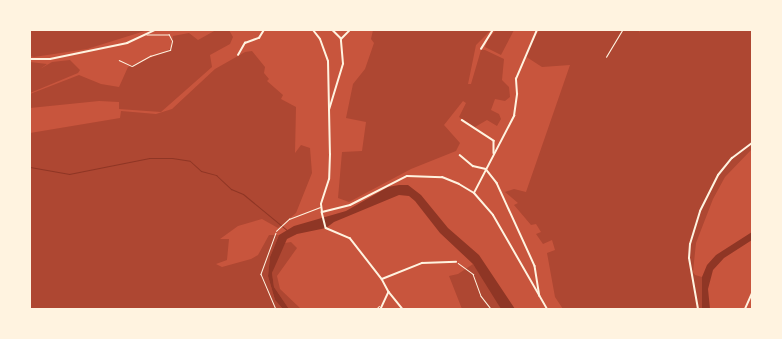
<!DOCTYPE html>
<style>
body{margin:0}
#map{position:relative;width:782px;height:339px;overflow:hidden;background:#c8553d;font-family:Overpass,sans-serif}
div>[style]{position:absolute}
.green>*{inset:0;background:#ae4732}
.water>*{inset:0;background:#8f3625}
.stream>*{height:1px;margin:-0.5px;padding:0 0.5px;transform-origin:0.5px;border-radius:0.5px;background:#8f3625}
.path>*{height:0.5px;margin:-0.25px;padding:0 0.25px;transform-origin:0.25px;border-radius:0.25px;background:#fff3e0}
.service>*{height:0.5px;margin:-0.25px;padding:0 0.25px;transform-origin:0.25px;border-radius:0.25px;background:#fff3e0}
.minor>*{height:1.5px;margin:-0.75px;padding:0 0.75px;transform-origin:0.75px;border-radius:0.75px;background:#fff3e0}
.tertiary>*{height:2px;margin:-1px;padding:0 1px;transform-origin:1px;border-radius:1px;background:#fff3e0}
span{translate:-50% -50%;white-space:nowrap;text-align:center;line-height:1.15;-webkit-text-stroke:3px #fff3e0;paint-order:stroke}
.frame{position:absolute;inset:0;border:31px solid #fff3e0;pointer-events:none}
</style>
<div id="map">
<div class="green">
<i style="clip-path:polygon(30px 30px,148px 30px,87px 49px,34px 57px,30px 56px)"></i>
<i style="clip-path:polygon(216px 30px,229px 30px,233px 37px,230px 44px,210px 55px,212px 67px,161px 112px,119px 109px,119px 102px,99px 101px,30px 108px,30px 94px,79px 75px,101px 84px,119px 87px,128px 67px,167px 51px,171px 48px,173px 36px,189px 33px,198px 40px)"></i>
<i style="clip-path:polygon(373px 30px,491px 30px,476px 45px,468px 84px,471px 84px,481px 50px,485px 50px,504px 59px,502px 80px,509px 87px,510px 97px,505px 101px,495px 99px,491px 110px,499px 114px,501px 119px,497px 126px,487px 120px,475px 127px,459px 117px,466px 103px,463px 101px,444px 125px,460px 143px,456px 151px,411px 169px,349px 202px,338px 198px,342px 152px,362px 151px,366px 122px,346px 118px,353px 84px,365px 69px,374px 43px,371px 39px)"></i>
<i style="clip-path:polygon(496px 30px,514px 30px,501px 55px,485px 47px,488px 39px)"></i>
<i style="clip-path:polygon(539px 30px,639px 30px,639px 33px,640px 30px,752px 30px,752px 149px,725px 177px,713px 199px,696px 243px,693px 272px,695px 275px,702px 277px,702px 309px,563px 309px,555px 297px,547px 253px,555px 250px,552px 240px,543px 244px,536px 234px,541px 232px,536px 224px,531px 225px,514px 205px,518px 203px,505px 192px,514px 189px,526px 192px,570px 65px,542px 67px,525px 56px)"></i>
<i style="clip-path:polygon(252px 51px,265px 67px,264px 73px,269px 79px,267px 81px,283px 95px,281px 99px,296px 107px,295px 153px,301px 145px,310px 148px,312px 173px,296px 213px,278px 228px,262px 219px,238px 226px,220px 239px,229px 239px,227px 260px,216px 264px,222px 267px,251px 259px,258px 255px,269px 235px,279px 235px,270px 257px,268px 276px,275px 300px,283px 309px,30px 309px,30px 133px,120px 118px,121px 111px,156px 114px,172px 109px,215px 69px,245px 52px)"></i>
<i style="clip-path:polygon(70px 60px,80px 70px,78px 73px,30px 93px,30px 62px,47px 64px,40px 69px,52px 62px)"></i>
<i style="clip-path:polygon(291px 242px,297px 248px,277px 276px,280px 289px,301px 309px,289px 309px,274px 287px,272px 273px,276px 261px,285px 243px)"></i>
<i style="clip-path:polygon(473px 264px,490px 289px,501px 309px,462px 309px,449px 276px,458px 274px)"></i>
</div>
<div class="water">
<i style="clip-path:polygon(399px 185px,408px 185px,421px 195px,448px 228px,479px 255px,515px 309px,501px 309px,473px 264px,440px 233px,415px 201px,409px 196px,399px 195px,334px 222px,326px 228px,297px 234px,287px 239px,272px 273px,274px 287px,289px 309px,283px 309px,275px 300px,268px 276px,270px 257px,279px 235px,294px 226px,346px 211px,388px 187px)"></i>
<i style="clip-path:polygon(752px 232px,752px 240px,724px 258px,713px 270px,708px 289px,710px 309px,702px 309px,702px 277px,707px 265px,716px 255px)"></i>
</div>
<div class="stream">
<i style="left:30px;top:167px;width:40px;rotate:10deg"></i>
<i style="left:69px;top:174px;width:82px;rotate:-11.3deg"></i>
<i style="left:149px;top:158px;width:23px"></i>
<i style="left:172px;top:158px;width:18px;rotate:9deg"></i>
<i style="left:190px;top:161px;width:15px;rotate:42deg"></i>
<i style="left:201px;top:171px;width:16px;rotate:15deg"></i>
<i style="left:216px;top:175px;width:21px;rotate:43deg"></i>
<i style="left:231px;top:189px;width:13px;rotate:23deg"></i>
<i style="left:243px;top:194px;width:58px;rotate:39.4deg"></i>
</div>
<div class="path">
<i style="left:606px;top:57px;width:31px;rotate:-59deg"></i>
<i style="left:276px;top:233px;width:44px;rotate:110.1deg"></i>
<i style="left:261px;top:274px;width:38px;rotate:67deg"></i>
<i style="left:458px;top:263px;width:19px;rotate:36deg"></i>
<i style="left:473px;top:274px;width:23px;rotate:70deg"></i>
<i style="left:481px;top:296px;width:16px;rotate:52deg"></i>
<i style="left:376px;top:309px;width:4px;rotate:-45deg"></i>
</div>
<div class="service">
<i style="left:119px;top:60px;width:14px;rotate:25deg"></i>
<i style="left:132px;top:66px;width:21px;rotate:-29deg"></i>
<i style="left:150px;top:56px;width:21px;rotate:-17deg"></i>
<i style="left:170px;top:50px;width:9px;rotate:-77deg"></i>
<i style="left:172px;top:41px;width:7px;rotate:-117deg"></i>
<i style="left:169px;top:35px;width:22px;rotate:180deg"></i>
<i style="left:276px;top:231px;width:18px;rotate:-43deg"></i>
<i style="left:289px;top:219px;width:33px;rotate:-21deg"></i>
</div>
<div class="minor">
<i style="left:341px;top:39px;width:13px;rotate:-45deg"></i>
<i style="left:481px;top:49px;width:22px;rotate:-58deg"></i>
<i style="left:238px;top:55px;width:14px;rotate:-60deg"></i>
<i style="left:245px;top:43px;width:15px;rotate:-20deg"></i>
<i style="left:259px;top:38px;width:9px;rotate:-58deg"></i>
<i style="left:329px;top:110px;width:48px;rotate:-73.1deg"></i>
<i style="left:343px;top:64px;width:25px;rotate:-95deg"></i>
<i style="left:341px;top:39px;width:13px;rotate:-135deg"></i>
<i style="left:462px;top:120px;width:38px;rotate:33deg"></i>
<i style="left:494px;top:141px;width:12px;rotate:90deg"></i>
<i style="left:460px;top:155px;width:17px;rotate:40deg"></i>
<i style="left:473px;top:166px;width:13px;rotate:13deg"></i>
<i style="left:486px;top:169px;width:18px;rotate:52deg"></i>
<i style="left:497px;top:183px;width:91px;rotate:65.4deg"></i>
<i style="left:535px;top:266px;width:30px;rotate:81deg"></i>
<i style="left:474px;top:193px;width:87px;rotate:-62.5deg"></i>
<i style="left:514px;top:116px;width:22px;rotate:-82deg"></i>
<i style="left:517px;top:94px;width:15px;rotate:-94deg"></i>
<i style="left:516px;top:79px;width:53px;rotate:-66.8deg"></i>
<i style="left:322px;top:212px;width:16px;rotate:76deg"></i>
<i style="left:326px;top:228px;width:26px;rotate:23deg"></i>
<i style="left:350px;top:238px;width:52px;rotate:52deg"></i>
<i style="left:382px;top:279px;width:15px;rotate:62deg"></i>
<i style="left:389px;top:292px;width:19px;rotate:115deg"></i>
<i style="left:382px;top:279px;width:43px;rotate:-21.8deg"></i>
<i style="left:422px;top:263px;width:34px;rotate:-2deg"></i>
<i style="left:389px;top:292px;width:22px;rotate:51deg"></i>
<i style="left:745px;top:309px;width:17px;rotate:-66deg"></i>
</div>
<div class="tertiary">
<i style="left:313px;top:30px;width:11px;rotate:52deg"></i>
<i style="left:320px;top:39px;width:23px;rotate:70deg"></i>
<i style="left:328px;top:61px;width:93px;rotate:88.8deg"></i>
<i style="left:330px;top:154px;width:25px;rotate:92deg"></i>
<i style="left:329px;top:179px;width:26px;rotate:108deg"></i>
<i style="left:321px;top:204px;width:8px;rotate:83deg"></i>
<i style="left:322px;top:212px;width:29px;rotate:-14deg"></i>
<i style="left:350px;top:205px;width:64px;rotate:-27deg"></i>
<i style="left:407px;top:176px;width:35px;rotate:2deg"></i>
<i style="left:442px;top:177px;width:18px;rotate:22deg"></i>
<i style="left:459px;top:184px;width:17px;rotate:31deg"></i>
<i style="left:474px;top:193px;width:29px;rotate:49deg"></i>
<i style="left:493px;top:215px;width:108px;rotate:60.1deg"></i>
<i style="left:30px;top:59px;width:20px"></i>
<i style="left:50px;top:59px;width:79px;rotate:-11.7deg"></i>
<i style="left:127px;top:43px;width:31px;rotate:-25deg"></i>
<i style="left:698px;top:309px;width:52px;rotate:-100deg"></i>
<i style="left:689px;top:258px;width:14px;rotate:-86deg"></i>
<i style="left:690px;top:244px;width:34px;rotate:-73deg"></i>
<i style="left:700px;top:211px;width:40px;rotate:-63.4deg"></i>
<i style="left:718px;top:175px;width:22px;rotate:-51deg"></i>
<i style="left:732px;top:158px;width:25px;rotate:-37deg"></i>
</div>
<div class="frame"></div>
</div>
